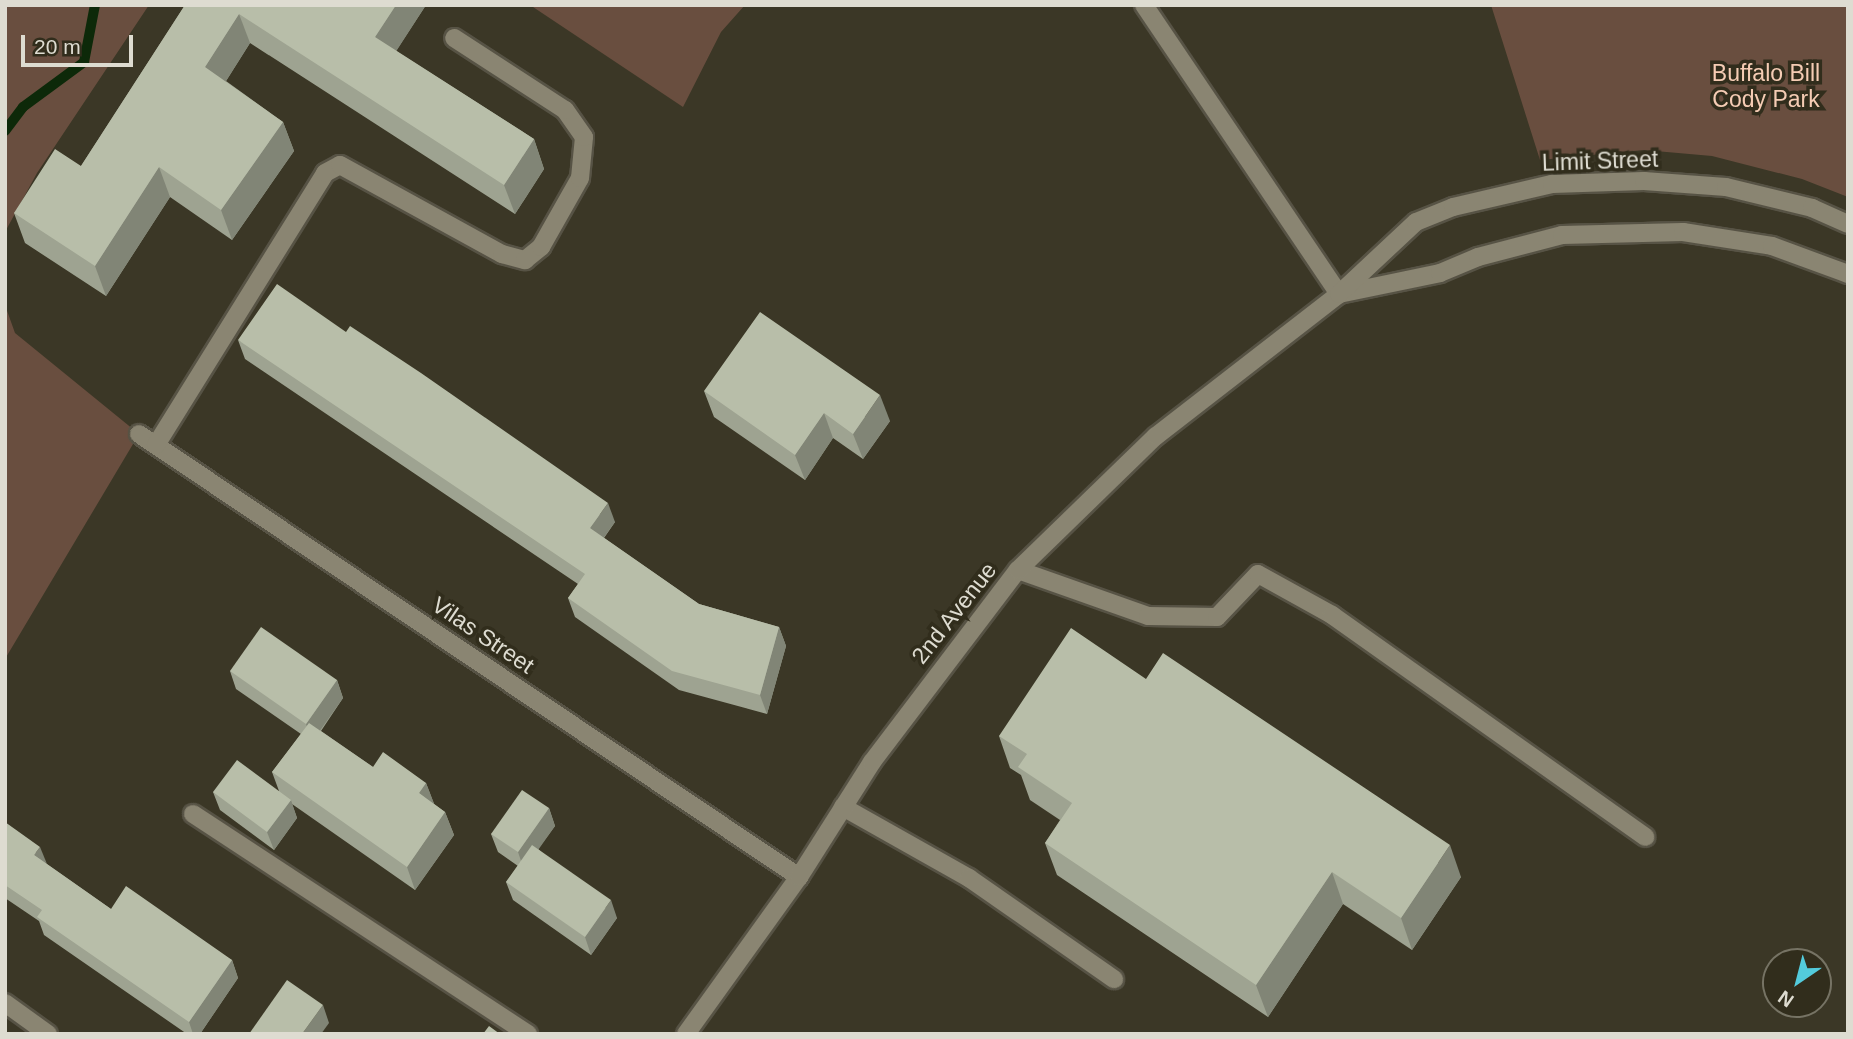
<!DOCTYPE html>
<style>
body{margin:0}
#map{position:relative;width:1853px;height:1039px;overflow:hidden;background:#3b3726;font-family:Arial,sans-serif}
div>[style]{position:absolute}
.green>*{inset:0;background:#694e3f}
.stream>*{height:10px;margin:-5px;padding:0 5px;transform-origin:5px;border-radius:5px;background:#0d2909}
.roads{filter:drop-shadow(2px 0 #575345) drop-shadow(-2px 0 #575345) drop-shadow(0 2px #575345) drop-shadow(0 -2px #575345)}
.minor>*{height:18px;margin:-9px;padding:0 9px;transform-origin:9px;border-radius:9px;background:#8a8572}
.wall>*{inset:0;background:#9ea391}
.shaded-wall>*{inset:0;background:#818576}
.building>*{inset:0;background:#b8bea9}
span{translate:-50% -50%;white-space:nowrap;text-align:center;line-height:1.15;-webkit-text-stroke:7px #312d1c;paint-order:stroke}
.park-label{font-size:23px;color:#f5ccb4}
.street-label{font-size:23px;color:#dedcd1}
.frame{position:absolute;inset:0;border:7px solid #dedcd1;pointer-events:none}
.north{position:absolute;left:1762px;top:948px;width:70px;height:70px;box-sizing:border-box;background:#312d1c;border:2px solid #767364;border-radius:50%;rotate:215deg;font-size:19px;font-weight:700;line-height:28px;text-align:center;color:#dedcd1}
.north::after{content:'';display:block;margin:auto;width:24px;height:32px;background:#53cbdc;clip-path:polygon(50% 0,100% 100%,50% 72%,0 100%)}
.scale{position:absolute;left:21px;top:35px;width:112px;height:32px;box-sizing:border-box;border:4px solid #dedcd1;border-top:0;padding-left:9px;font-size:21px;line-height:24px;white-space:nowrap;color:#dedcd1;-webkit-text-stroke:5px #312d1c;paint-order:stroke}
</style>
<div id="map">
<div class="green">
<i style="clip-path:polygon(5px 5px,149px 5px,37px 173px,5px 232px)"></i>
<i style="clip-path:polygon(530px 5px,745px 5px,721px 32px,683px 107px)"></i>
<i style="clip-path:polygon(1491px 5px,1848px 5px,1848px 197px,1802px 179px,1712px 156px,1644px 150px,1540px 160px)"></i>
<i style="clip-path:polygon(5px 305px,15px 333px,139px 434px,5px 659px)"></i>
</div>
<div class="stream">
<i style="left:5px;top:131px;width:30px;rotate:-53deg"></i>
<i style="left:23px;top:107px;width:76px;rotate:-36.4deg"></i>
<i style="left:84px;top:62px;width:58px;rotate:-79.1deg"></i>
</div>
<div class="roads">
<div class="minor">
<i style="left:1144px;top:5px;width:349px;rotate:56deg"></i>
<i style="left:1339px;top:294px;width:103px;rotate:-11.7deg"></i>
<i style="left:1440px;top:273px;width:41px;rotate:-22.8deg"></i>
<i style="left:1478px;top:257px;width:87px;rotate:-14.7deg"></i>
<i style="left:1562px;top:235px;width:121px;rotate:-1.4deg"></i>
<i style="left:1683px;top:232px;width:90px;rotate:8.9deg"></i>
<i style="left:1772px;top:246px;width:81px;rotate:20.2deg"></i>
<i style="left:139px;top:434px;width:795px;rotate:33.87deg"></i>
<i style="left:156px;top:445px;width:320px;rotate:-58.1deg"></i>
<i style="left:325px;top:173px;width:17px;rotate:-28deg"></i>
<i style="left:340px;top:165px;width:185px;rotate:28.8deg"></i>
<i style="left:502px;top:254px;width:24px;rotate:15deg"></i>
<i style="left:525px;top:260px;width:21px;rotate:-39deg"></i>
<i style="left:541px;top:247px;width:79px;rotate:-60.5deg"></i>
<i style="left:580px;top:178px;width:41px;rotate:-84.4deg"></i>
<i style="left:584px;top:137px;width:33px;rotate:-125deg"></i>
<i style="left:565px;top:110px;width:132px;rotate:-147deg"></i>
<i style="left:1018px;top:570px;width:138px;rotate:19.5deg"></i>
<i style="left:1148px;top:616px;width:69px;rotate:0.8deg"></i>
<i style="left:1217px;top:617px;width:59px;rotate:-46.4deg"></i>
<i style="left:1258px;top:574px;width:85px;rotate:29deg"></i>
<i style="left:1332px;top:615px;width:384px;rotate:35.3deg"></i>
<i style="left:843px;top:807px;width:145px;rotate:29.4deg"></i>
<i style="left:969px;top:878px;width:177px;rotate:34.9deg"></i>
<i style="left:193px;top:814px;width:401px;rotate:33.3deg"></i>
<i style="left:5px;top:1003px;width:53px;rotate:35.8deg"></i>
<i style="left:686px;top:1034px;width:193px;rotate:-54.3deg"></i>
<i style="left:799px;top:877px;width:136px;rotate:-57.6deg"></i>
<i style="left:872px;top:762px;width:241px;rotate:-52.8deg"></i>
<i style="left:1018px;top:570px;width:192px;rotate:-44.2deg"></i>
<i style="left:1156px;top:436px;width:232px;rotate:-37.8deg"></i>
<i style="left:1339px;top:294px;width:105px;rotate:-43.1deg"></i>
<i style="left:1416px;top:222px;width:40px;rotate:-22deg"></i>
<i style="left:1453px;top:207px;width:102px;rotate:-13.1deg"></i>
<i style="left:1552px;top:184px;width:92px;rotate:-1.9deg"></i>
<i style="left:1644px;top:181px;width:82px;rotate:4.2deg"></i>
<i style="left:1726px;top:187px;width:89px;rotate:13.7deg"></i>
<i style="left:1812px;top:208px;width:39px;rotate:24deg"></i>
</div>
</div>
<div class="wall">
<i style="clip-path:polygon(185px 5px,426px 5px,396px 51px,534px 139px,544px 169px,515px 214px,250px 43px,226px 81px,283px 122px,294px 151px,232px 240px,170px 197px,106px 296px,25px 243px,14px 213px,81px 166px)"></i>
<i style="clip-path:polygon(238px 340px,615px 522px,604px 538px,699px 604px,779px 627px,786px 646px,767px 714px,679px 690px,575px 617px,568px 598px,578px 584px,245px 359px)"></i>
<i style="clip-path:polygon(704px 391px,890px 421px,863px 459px,833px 438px,805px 480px,714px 417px)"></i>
<i style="clip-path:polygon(230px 671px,337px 680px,343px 698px,321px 731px,373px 767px,426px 783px,434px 804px,445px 812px,454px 835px,415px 890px,292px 804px,297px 818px,274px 850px,220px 810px,213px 792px,279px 791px,272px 772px,301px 734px,236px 689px)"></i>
<i style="clip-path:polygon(1146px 679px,1461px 877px,1412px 950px,1343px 904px,1268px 1017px,1057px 875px,1045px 843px,1060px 820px,1030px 800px,1021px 775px,1010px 768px,999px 736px)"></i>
<i style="clip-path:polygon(549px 808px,555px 826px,538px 849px,617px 918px,591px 955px,513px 900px,506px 882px,518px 866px,498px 852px,491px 834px)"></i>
<i style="clip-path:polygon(5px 822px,47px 864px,111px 909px,232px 960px,238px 978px,200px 1034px,187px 1034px,44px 935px,39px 921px,5px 898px)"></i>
</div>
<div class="shaded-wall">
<i style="clip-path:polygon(396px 5px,426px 5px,386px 67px,375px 37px)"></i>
<i style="clip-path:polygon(239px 14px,250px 43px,216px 97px,205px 67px)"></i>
<i style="clip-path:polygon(283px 122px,294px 151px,232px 240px,221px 210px)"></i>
<i style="clip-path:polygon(534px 139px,544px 169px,515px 214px,504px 185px)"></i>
<i style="clip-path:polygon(159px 167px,170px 197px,106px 296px,95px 266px)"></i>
<i style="clip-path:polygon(880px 395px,890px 421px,863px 459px,853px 434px)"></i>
<i style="clip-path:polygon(824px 413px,833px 438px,805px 480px,795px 455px)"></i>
<i style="clip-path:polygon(608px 503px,615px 522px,597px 547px,590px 528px)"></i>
<i style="clip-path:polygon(779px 627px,786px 646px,767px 714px,760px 695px)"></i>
<i style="clip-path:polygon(337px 680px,343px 698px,312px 742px,306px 724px)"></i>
<i style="clip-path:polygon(426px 783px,435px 806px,419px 793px)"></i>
<i style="clip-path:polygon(291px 800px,297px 818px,274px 850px,267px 832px)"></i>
<i style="clip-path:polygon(549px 808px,555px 826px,524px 870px,518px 852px)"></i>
<i style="clip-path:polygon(445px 812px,454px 835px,415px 890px,407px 867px)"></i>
<i style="clip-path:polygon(1450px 845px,1461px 877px,1412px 950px,1401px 918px)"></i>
<i style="clip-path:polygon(40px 847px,47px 864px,34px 855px)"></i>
<i style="clip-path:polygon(1332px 872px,1343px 904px,1268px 1017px,1256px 985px)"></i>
<i style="clip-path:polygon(611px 900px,617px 918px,591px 955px,585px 937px)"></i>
<i style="clip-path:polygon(232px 960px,238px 978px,200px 1034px,193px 1034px,189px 1022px)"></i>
<i style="clip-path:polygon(323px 1005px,329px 1023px,321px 1034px,302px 1034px)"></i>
</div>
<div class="building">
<i style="clip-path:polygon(185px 5px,396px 5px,375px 37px,534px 139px,504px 185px,239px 14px,205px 67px,283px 122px,221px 210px,159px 167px,95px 266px,14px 213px,55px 149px,81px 166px)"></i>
<i style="clip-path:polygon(277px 284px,346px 332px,350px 326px,421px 373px,608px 503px,590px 528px,699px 604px,779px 627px,760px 695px,672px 671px,568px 598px,585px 574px,238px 340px)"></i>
<i style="clip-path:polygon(760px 312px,880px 395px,853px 434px,824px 413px,795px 455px,704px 391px)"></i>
<i style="clip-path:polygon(261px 627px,337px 680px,306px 724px,230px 671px)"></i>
<i style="clip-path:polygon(1071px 628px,1146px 679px,1163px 653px,1450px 845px,1401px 918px,1332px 872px,1256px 985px,1045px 843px,1072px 803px,1018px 767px,1027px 754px,999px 736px)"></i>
<i style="clip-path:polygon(309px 723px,373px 767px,383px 752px,426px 783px,419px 793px,445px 812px,407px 867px,272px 772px)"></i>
<i style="clip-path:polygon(237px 760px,291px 800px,267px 832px,213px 792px)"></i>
<i style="clip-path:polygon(522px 790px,549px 808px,518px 852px,491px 834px)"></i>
<i style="clip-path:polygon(5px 822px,40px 847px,34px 855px,111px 909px,126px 886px,232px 960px,189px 1022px,37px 917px,42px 910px,5px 885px)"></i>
<i style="clip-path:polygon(532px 845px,611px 900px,585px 937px,506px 882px)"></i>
<i style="clip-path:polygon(287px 980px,323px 1005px,302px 1034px,249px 1034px)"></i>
<i style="clip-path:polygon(489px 1026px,500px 1034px,483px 1034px)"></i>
</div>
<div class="park-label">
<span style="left:1766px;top:86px">Buffalo Bill<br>Cody Park</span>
</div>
<div class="street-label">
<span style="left:1600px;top:161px;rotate:-2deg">Limit Street</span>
<span style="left:954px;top:613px;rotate:-52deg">2nd Avenue</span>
<span style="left:483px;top:635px;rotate:34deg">Vilas Street</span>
</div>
<div class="frame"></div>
<div class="north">N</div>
<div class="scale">20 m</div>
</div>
